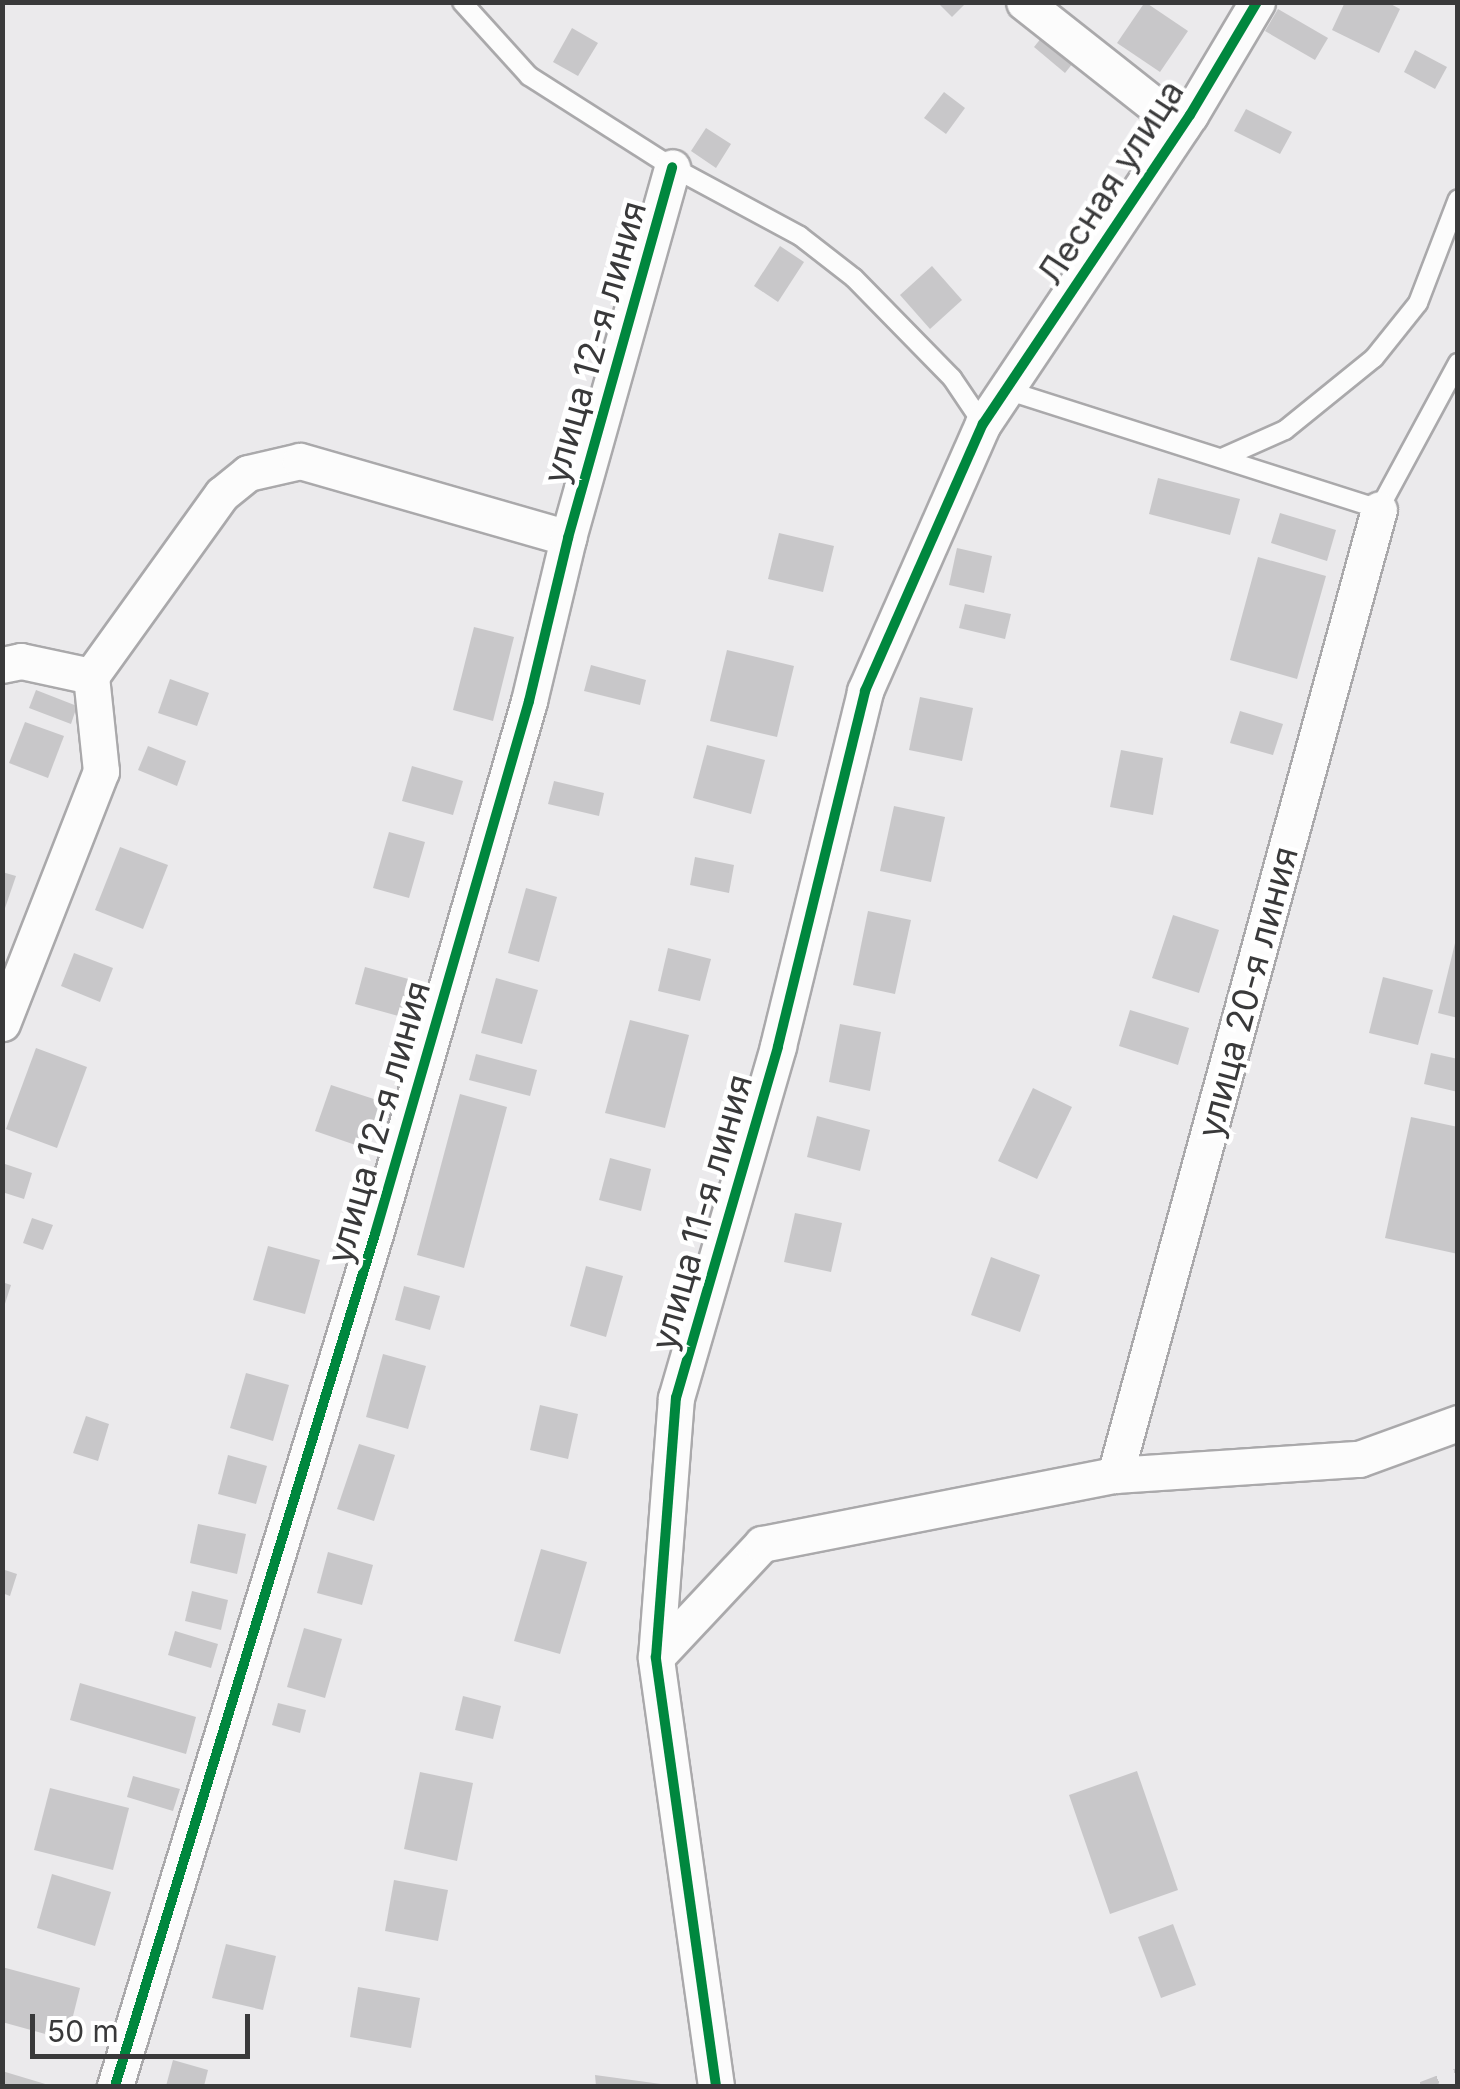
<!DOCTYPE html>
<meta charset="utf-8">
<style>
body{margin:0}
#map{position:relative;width:1460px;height:2089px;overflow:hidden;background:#ebeaec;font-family:Inter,sans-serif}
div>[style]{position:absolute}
.building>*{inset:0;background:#c8c7c9}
.roads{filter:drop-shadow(2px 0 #aaa9ab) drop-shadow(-2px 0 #aaa9ab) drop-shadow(0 2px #aaa9ab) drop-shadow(0 -2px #aaa9ab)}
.lane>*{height:18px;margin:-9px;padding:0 9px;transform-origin:9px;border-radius:9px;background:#fcfcfc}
.street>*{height:35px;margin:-17.5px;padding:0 17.5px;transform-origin:17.5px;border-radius:17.5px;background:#fcfcfc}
.rail>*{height:8px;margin-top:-4px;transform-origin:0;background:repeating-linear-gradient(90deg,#c6c5c7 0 18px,transparent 0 36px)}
.cycleway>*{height:10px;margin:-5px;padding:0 5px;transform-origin:5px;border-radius:5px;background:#00873e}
span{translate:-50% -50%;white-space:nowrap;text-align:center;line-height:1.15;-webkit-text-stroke:9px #fff;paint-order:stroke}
.street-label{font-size:35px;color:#39393a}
.frame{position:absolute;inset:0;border:5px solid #39393a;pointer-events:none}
.scale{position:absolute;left:30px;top:2014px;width:220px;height:45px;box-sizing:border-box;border:5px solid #39393a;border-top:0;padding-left:12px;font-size:30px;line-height:35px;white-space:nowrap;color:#39393a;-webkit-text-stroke:8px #fff;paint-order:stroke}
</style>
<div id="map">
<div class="building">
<i style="clip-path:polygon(937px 2px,967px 2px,952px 17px)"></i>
<i style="clip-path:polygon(1145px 2px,1188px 31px,1160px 72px,1117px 43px)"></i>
<i style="clip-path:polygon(1345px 2px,1387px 2px,1400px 9px,1379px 53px,1332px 30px)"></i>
<i style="clip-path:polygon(1278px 9px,1328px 38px,1315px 60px,1265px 31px)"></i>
<i style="clip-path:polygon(572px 28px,598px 43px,578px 76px,553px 62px)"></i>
<i style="clip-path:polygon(1046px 32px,1077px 58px,1065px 73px,1034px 47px)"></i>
<i style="clip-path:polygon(1415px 50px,1447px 67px,1435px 89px,1404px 72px)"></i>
<i style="clip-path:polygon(944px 92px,965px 108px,946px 134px,924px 118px)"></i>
<i style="clip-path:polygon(1246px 109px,1292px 132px,1280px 154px,1234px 131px)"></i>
<i style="clip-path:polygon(706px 128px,731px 144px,716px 168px,691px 151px)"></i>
<i style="clip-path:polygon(780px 246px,804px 262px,778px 302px,754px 286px)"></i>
<i style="clip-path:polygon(932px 266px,962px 300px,930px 329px,900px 295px)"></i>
<i style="clip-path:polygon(1158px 478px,1240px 499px,1230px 535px,1149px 514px)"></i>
<i style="clip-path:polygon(1280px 513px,1336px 530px,1327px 561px,1271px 543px)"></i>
<i style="clip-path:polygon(779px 533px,834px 546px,823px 592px,768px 579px)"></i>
<i style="clip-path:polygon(957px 548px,992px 556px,984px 593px,949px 585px)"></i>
<i style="clip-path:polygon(1258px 557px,1326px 576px,1297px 679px,1230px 660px)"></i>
<i style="clip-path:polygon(965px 604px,1011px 614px,1005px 639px,959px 628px)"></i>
<i style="clip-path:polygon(474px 627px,514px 637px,493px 721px,453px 710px)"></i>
<i style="clip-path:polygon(727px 650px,794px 666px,777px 737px,710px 721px)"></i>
<i style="clip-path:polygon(591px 665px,646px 680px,640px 705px,584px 691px)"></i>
<i style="clip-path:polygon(170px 679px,209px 693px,197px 726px,158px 713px)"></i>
<i style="clip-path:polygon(36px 690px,77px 706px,71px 724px,29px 708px)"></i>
<i style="clip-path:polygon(920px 697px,973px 708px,962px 761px,909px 750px)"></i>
<i style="clip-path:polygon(1240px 711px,1283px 724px,1273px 755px,1230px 743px)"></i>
<i style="clip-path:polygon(25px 722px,64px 736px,48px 778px,9px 763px)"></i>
<i style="clip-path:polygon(707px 745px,765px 760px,751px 814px,693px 798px)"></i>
<i style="clip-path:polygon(148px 746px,186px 761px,177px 786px,138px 770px)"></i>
<i style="clip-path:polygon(1121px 750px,1163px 758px,1153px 815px,1110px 807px)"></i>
<i style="clip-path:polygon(412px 766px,463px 781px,453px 815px,402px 801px)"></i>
<i style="clip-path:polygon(554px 781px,604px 793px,599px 816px,548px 804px)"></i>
<i style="clip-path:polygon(894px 806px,945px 817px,931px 882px,880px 871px)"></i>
<i style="clip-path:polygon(389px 832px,425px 842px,409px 898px,373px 888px)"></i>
<i style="clip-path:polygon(120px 847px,168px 865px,143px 929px,95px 910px)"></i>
<i style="clip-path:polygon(695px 857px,734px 865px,729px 893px,690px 885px)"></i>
<i style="clip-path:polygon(2px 872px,16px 876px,3px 914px,2px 914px)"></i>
<i style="clip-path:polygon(526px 888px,557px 897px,539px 962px,508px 953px)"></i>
<i style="clip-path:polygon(868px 911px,911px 920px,895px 994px,853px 985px)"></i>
<i style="clip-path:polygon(1173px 915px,1219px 930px,1199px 993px,1152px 978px)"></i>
<i style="clip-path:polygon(1456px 939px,1458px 940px,1458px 1018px,1438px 1013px)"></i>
<i style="clip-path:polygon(668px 948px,711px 959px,700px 1001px,658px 991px)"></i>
<i style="clip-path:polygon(74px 953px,113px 968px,100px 1002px,61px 986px)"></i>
<i style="clip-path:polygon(365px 967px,412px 980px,402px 1017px,355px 1004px)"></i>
<i style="clip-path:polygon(1383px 977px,1433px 990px,1418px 1045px,1369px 1033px)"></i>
<i style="clip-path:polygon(496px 978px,538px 990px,522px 1044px,481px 1033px)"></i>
<i style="clip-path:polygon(1130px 1010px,1189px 1028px,1178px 1065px,1119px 1046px)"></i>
<i style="clip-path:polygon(630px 1020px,689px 1035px,665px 1128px,605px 1113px)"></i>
<i style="clip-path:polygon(840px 1024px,881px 1032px,870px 1091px,829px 1082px)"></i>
<i style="clip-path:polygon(36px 1048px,87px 1067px,57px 1148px,6px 1129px)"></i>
<i style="clip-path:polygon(1431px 1053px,1458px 1059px,1458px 1092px,1424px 1084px)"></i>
<i style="clip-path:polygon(476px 1054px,537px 1070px,530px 1096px,469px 1080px)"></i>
<i style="clip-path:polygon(331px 1085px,383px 1102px,367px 1149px,315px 1131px)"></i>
<i style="clip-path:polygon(1033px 1088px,1072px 1107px,1037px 1179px,998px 1161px)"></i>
<i style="clip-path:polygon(460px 1094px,507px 1107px,464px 1268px,417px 1255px)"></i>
<i style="clip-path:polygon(817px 1116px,870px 1130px,860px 1171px,807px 1157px)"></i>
<i style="clip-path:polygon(1411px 1117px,1458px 1127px,1458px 1254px,1385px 1238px)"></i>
<i style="clip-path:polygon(610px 1158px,651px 1169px,641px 1211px,599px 1200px)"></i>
<i style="clip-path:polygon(2px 1163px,32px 1173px,24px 1199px,2px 1192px)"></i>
<i style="clip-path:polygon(795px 1213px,842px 1223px,831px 1272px,784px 1262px)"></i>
<i style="clip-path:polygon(32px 1218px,53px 1225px,43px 1250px,23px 1243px)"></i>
<i style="clip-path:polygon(268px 1246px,320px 1260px,305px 1314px,253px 1300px)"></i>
<i style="clip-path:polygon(991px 1257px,1040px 1275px,1020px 1332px,971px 1315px)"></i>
<i style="clip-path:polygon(586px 1266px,623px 1276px,606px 1337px,570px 1326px)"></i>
<i style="clip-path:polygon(2px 1282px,11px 1285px,3px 1310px,2px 1310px)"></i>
<i style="clip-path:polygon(404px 1286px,440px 1296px,430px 1330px,395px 1320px)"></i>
<i style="clip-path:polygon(383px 1354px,426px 1366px,408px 1429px,366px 1417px)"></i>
<i style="clip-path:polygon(246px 1373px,289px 1385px,273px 1441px,230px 1428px)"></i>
<i style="clip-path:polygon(540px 1405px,578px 1414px,568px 1459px,530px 1450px)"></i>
<i style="clip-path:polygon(86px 1416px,109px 1424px,98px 1461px,73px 1453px)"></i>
<i style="clip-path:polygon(359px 1444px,395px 1455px,374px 1521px,337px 1509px)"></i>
<i style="clip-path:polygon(228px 1455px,267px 1466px,256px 1504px,218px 1494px)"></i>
<i style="clip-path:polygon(198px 1524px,246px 1534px,237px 1574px,190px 1563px)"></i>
<i style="clip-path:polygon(541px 1549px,587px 1562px,560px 1654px,514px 1641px)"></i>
<i style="clip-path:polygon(328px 1552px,373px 1565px,362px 1605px,317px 1593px)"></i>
<i style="clip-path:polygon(2px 1569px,17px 1574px,10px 1596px,2px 1593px)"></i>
<i style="clip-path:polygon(192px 1591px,228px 1600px,221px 1630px,185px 1621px)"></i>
<i style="clip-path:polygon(304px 1628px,342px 1639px,325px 1698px,287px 1687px)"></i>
<i style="clip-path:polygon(175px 1631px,218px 1644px,211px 1668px,168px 1655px)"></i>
<i style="clip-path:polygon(80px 1683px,196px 1717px,186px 1754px,70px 1720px)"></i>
<i style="clip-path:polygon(463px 1696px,501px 1706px,493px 1739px,455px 1730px)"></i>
<i style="clip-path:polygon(278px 1703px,306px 1710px,300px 1733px,272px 1725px)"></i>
<i style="clip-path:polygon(1137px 1771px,1178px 1890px,1110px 1914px,1069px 1795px)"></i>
<i style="clip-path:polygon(420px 1772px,473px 1783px,457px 1861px,404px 1849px)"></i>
<i style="clip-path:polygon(133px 1776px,180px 1789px,173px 1811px,127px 1797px)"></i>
<i style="clip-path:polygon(50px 1788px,129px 1808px,113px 1870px,34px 1850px)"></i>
<i style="clip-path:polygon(52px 1874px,111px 1892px,95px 1946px,37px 1928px)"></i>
<i style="clip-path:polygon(394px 1880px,448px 1890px,438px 1941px,385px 1931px)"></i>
<i style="clip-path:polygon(1173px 1924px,1196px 1985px,1161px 1998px,1138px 1937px)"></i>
<i style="clip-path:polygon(226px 1944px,276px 1956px,263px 2010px,212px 1998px)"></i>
<i style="clip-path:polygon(2px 1967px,80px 1988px,67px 2040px,2px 2022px)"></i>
<i style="clip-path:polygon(358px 1987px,420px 1998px,411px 2048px,350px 2037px)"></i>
<i style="clip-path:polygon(173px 2060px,208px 2070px,204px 2086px,166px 2086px)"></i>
<i style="clip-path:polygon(2px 2071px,52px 2086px,2px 2086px)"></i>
<i style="clip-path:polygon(595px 2075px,661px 2084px,661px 2086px,596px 2086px)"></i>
</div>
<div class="roads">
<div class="lane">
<i style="left:462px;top:2px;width:100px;rotate:47.8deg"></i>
<i style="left:529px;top:76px;width:169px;rotate:32.5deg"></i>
<i style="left:672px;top:167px;width:145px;rotate:28.3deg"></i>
<i style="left:800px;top:236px;width:68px;rotate:37.9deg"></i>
<i style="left:854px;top:278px;width:140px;rotate:45.6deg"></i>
<i style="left:952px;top:378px;width:55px;rotate:56deg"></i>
<i style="left:1006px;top:390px;width:392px;rotate:17.7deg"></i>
<i style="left:1379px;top:509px;width:166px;rotate:-61.6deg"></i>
<i style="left:1222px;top:458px;width:69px;rotate:-24deg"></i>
<i style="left:1285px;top:430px;width:114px;rotate:-39deg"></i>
<i style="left:1374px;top:358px;width:70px;rotate:-51.3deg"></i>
<i style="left:1418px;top:303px;width:111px;rotate:-69deg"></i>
</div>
<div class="street">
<i style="left:1024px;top:2px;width:201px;rotate:38.3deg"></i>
<i style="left:2px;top:665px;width:19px;rotate:-12deg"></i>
<i style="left:21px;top:661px;width:72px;rotate:12.1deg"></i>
<i style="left:91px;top:676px;width:96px;rotate:84deg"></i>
<i style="left:101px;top:771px;width:271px;rotate:111.4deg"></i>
<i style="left:91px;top:676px;width:224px;rotate:-54.3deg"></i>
<i style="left:222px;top:494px;width:33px;rotate:-39deg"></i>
<i style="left:248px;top:473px;width:53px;rotate:-13deg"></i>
<i style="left:300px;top:461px;width:279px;rotate:16deg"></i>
<i style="left:1115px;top:1475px;width:1001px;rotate:-74.71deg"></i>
<i style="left:656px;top:1657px;width:155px;rotate:-46.8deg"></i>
<i style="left:762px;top:1544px;width:360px;rotate:-11.1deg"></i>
<i style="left:1115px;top:1475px;width:245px;rotate:-3.8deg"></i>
<i style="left:1359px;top:1459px;width:105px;rotate:-20deg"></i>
<i style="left:115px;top:2086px;width:891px;rotate:-73.03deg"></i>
<i style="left:375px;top:1234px;width:555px;rotate:-73.88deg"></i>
<i style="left:529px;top:701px;width:168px;rotate:-76.5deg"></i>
<i style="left:568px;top:538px;width:385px;rotate:-74.3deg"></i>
<i style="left:716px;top:2086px;width:433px;rotate:-98deg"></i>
<i style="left:656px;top:1657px;width:260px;rotate:-85.6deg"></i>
<i style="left:676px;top:1398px;width:366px;rotate:-73.8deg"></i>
<i style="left:778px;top:1046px;width:366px;rotate:-76.2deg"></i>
<i style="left:865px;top:691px;width:292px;rotate:-66.2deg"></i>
<i style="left:983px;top:424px;width:372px;rotate:-56.2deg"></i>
<i style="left:1190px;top:115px;width:131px;rotate:-59.3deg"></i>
</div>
</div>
<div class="rail">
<i style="left:1421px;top:2086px;width:40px;rotate:-21deg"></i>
</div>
<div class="cycleway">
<i style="left:115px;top:2086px;width:891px;rotate:-73.03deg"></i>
<i style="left:375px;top:1234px;width:555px;rotate:-73.88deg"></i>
<i style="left:529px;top:701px;width:168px;rotate:-76.5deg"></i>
<i style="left:568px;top:538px;width:385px;rotate:-74.3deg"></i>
<i style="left:716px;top:2086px;width:433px;rotate:-98deg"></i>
<i style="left:656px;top:1657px;width:260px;rotate:-85.6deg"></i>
<i style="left:676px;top:1398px;width:366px;rotate:-73.8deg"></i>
<i style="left:778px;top:1046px;width:366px;rotate:-76.2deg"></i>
<i style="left:865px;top:691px;width:292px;rotate:-66.2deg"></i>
<i style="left:983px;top:424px;width:372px;rotate:-56.2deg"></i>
<i style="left:1190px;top:115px;width:131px;rotate:-59.3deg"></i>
</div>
<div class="street-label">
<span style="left:1110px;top:182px;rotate:-57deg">Лесная улица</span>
<span style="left:594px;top:342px;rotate:-74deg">улица 12-я линия</span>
<span style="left:1247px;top:992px;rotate:-75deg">улица 20-я линия</span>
<span style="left:378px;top:1122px;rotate:-74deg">улица 12-я линия</span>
<span style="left:701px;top:1212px;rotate:-74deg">улица 11-я линия</span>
</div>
<div class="frame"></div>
<div class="scale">50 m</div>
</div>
